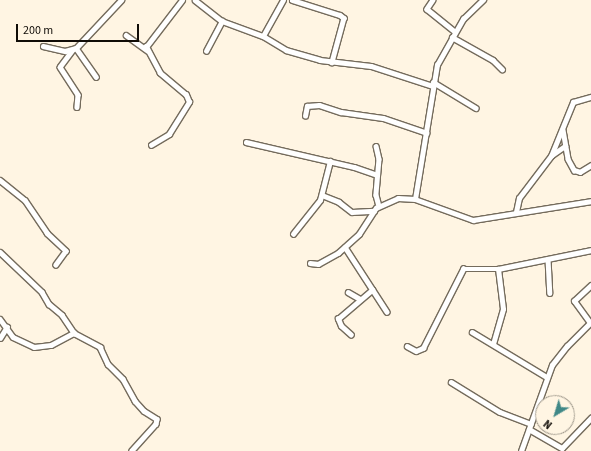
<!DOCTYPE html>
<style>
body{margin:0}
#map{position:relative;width:591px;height:451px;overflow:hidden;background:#fff5e3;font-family:"Source Sans 3",sans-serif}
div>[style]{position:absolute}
.roads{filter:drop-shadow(1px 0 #746b5c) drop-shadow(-1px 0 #746b5c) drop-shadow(0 1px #746b5c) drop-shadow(0 -1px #746b5c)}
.minor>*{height:4.5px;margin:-2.25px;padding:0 2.25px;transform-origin:2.25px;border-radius:2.25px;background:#fff}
span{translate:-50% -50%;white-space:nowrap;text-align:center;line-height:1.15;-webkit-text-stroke:4px #fff5e3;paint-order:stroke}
.north{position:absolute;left:535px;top:395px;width:40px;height:40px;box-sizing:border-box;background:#fff5e3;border:1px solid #9f988b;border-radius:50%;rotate:218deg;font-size:11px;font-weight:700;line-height:16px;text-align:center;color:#100c07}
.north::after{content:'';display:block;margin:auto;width:14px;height:18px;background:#408887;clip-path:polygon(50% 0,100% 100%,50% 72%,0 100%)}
.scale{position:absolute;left:16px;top:24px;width:123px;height:18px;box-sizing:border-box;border:2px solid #100c07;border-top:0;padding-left:5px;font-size:12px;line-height:14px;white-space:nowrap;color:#100c07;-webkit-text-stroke:3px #fff5e3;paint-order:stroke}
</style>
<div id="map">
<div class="roads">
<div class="minor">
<i style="left:195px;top:0;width:34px;rotate:38deg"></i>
<i style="left:222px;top:21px;width:44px;rotate:20.1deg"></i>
<i style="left:263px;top:36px;width:27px;rotate:31deg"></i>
<i style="left:286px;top:50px;width:35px;rotate:16deg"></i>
<i style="left:320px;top:60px;width:51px;rotate:6.7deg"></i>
<i style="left:371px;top:66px;width:65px;rotate:17.9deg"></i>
<i style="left:292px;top:0;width:50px;rotate:17.4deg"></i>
<i style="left:340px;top:15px;width:5px;rotate:37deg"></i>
<i style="left:344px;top:18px;width:46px;rotate:105.3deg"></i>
<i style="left:433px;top:0;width:11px;rotate:124deg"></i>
<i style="left:427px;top:9px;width:36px;rotate:39deg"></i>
<i style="left:126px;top:35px;width:26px;rotate:36deg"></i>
<i style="left:263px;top:36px;width:41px;rotate:-60.9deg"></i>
<i style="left:452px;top:37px;width:47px;rotate:29.3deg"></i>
<i style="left:493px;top:60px;width:13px;rotate:45deg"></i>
<i style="left:43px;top:46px;width:23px;rotate:13deg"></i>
<i style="left:65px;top:51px;width:11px;rotate:-15deg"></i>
<i style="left:76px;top:48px;width:66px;rotate:-46.8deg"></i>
<i style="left:76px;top:48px;width:35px;rotate:55deg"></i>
<i style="left:73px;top:50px;width:21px;rotate:127deg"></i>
<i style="left:60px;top:67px;width:33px;rotate:57deg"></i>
<i style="left:78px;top:95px;width:12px;rotate:95deg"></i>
<i style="left:206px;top:51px;width:34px;rotate:-62deg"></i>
<i style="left:433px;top:82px;width:50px;rotate:31.2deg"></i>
<i style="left:305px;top:116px;width:10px;rotate:-79deg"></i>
<i style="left:307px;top:106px;width:12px;rotate:-5deg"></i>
<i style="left:319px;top:105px;width:23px;rotate:18deg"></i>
<i style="left:341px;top:112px;width:42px;rotate:8.1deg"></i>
<i style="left:383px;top:118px;width:46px;rotate:18.8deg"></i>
<i style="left:563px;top:130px;width:29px;rotate:80deg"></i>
<i style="left:568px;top:159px;width:13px;rotate:61deg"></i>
<i style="left:574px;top:170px;width:6px;rotate:18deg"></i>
<i style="left:580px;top:172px;width:13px;rotate:-32deg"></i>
<i style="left:246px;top:142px;width:111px;rotate:13deg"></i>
<i style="left:354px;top:167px;width:24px;rotate:19deg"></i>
<i style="left:151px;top:145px;width:21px;rotate:-31deg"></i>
<i style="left:169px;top:134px;width:38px;rotate:-58deg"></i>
<i style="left:189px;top:102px;width:8px;rotate:-113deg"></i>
<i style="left:186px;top:95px;width:34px;rotate:-140deg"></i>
<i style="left:160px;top:73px;width:30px;rotate:-118deg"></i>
<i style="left:146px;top:47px;width:59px;rotate:-52.5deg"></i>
<i style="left:376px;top:146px;width:13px;rotate:77deg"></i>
<i style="left:379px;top:159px;width:36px;rotate:95deg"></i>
<i style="left:376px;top:195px;width:11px;rotate:75deg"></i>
<i style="left:552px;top:155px;width:16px;rotate:-35deg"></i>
<i style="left:0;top:180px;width:32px;rotate:39deg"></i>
<i style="left:25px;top:200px;width:40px;rotate:56deg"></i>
<i style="left:47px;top:233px;width:26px;rotate:43deg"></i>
<i style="left:66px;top:251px;width:17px;rotate:126deg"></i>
<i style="left:322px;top:195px;width:18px;rotate:22deg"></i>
<i style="left:339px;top:202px;width:16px;rotate:38deg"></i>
<i style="left:352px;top:212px;width:22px;rotate:-3deg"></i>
<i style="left:415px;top:199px;width:136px;rotate:-80.7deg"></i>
<i style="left:437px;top:65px;width:53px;rotate:-60.5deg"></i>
<i style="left:463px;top:19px;width:28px;rotate:-44deg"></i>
<i style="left:516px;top:212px;width:14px;rotate:-78deg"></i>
<i style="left:519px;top:198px;width:53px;rotate:-52.7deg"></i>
<i style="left:551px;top:156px;width:58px;rotate:-67.8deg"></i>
<i style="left:573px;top:102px;width:19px;rotate:-16deg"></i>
<i style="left:293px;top:234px;width:43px;rotate:-51.5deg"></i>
<i style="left:320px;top:200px;width:40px;rotate:-75.6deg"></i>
<i style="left:345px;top:247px;width:77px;rotate:57.1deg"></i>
<i style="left:0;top:252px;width:58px;rotate:43.6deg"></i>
<i style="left:42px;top:292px;width:14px;rotate:60deg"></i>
<i style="left:49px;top:304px;width:17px;rotate:40deg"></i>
<i style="left:62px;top:315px;width:22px;rotate:56deg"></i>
<i style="left:548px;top:259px;width:34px;rotate:87deg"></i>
<i style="left:310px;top:263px;width:8px;rotate:7deg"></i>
<i style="left:318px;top:264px;width:23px;rotate:-29deg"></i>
<i style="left:338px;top:253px;width:28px;rotate:-42deg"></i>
<i style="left:359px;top:234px;width:31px;rotate:-57deg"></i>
<i style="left:376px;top:208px;width:24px;rotate:-24deg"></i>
<i style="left:398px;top:198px;width:17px;rotate:3deg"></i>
<i style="left:415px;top:199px;width:62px;rotate:19.9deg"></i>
<i style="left:473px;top:220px;width:120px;rotate:-9.1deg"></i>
<i style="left:348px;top:292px;width:14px;rotate:30deg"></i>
<i style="left:0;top:319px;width:22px;rotate:54deg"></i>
<i style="left:13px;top:337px;width:23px;rotate:25deg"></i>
<i style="left:34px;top:347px;width:17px;rotate:-7deg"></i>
<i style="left:51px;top:345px;width:26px;rotate:-28deg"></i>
<i style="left:74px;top:333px;width:30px;rotate:28deg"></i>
<i style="left:100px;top:347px;width:19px;rotate:65deg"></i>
<i style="left:108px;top:364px;width:21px;rotate:45deg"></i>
<i style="left:123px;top:379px;width:25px;rotate:61deg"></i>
<i style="left:135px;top:401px;width:13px;rotate:48deg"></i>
<i style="left:144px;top:411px;width:15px;rotate:32deg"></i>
<i style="left:157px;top:419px;width:5px;rotate:101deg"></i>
<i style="left:156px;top:424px;width:36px;rotate:132deg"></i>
<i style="left:590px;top:323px;width:27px;rotate:-126deg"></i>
<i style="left:574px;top:301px;width:23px;rotate:-43deg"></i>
<i style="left:472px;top:332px;width:87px;rotate:31deg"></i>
<i style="left:351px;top:335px;width:13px;rotate:-138deg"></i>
<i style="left:341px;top:326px;width:8px;rotate:-113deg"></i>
<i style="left:338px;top:319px;width:45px;rotate:-40.5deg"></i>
<i style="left:0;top:338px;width:13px;rotate:-58deg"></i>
<i style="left:493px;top:344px;width:36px;rotate:-74deg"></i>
<i style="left:503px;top:309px;width:40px;rotate:-97.1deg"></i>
<i style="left:407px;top:346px;width:10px;rotate:29deg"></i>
<i style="left:416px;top:351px;width:8px;rotate:-23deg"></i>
<i style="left:423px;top:348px;width:89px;rotate:-63.1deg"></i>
<i style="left:463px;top:269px;width:35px"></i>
<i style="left:498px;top:269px;width:95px;rotate:-11.5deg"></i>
<i style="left:451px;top:382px;width:57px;rotate:31.5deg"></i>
<i style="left:500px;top:412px;width:33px;rotate:21deg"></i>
<i style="left:529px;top:429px;width:38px;rotate:30deg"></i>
<i style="left:562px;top:448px;width:42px;rotate:-46deg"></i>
<i style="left:521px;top:451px;width:91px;rotate:-70.2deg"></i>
<i style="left:552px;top:365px;width:24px;rotate:-52deg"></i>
<i style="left:567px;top:346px;width:34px;rotate:-45deg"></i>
</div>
</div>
<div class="north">N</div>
<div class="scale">200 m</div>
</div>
